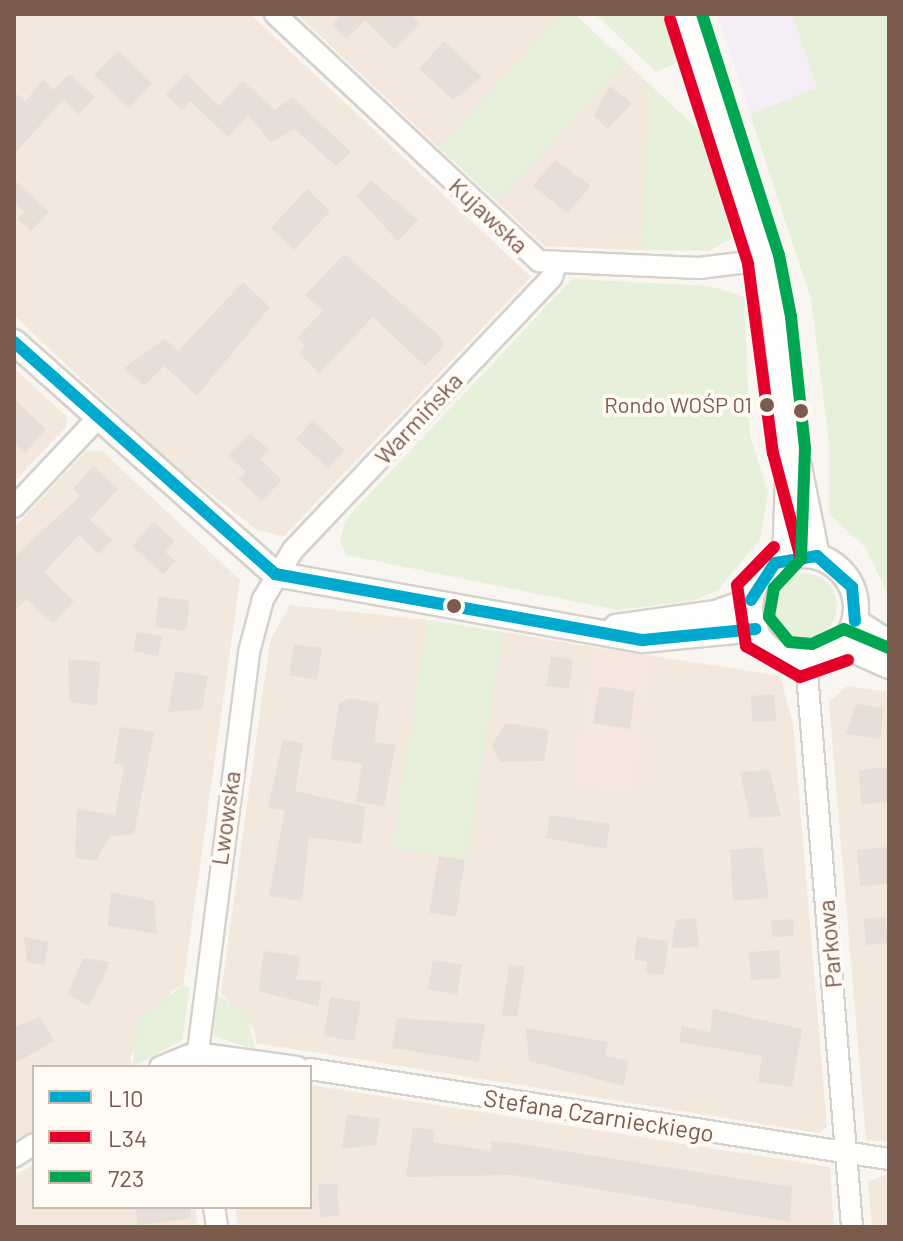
<!DOCTYPE html>
<meta charset="utf-8">
<style>
body{margin:0}
#map{position:relative;width:903px;height:1241px;overflow:hidden;background:#f9f5f0;font-family:Barlow,sans-serif}
div>[style]{position:absolute}
.residential>*{inset:0;background:#f2e8de}
.commercial>*{inset:0;background:#f6e8e1}
.education>*{inset:0;background:#f6eef6}
.green>*{inset:0;background:#e7f0db}
.round{border-radius:50%}
.building>*{inset:0;background:#e6ded7}
.roads{filter:drop-shadow(2px 0 #d7d1cb) drop-shadow(-2px 0 #d7d1cb) drop-shadow(0 2px #d7d1cb) drop-shadow(0 -2px #d7d1cb)}
.minor>*{height:20px;margin:-10px;padding:0 10px;transform-origin:10px;border-radius:10px;background:#fefefd}
.tertiary>*{height:24px;margin:-12px;padding:0 12px;transform-origin:12px;border-radius:12px;background:#fefefd}
.tertiary>.ring{margin:-12px;padding:0;box-sizing:content-box;background:none;border:24px solid #fefefd;border-radius:50%}
.bus-1>*{height:12px;margin:-6px;padding:0 6px;transform-origin:6px;border-radius:6px;background:#00a9ce}
.bus-2>*{height:12px;margin:-6px;padding:0 6px;transform-origin:6px;border-radius:6px;background:#e4002b}
.bus-3>*{height:12px;margin:-6px;padding:0 6px;transform-origin:6px;border-radius:6px;background:#00a651}
.dots>*{width:22px;height:22px;translate:-50% -50%;box-sizing:border-box;border:4px solid #fffaf3;border-radius:50%}
span{translate:-50% -50%;white-space:nowrap;text-align:center;line-height:1.15;-webkit-text-stroke:8px #fffaf3;paint-order:stroke}
.bus-label{font-size:22px;color:#7a5c4d}
.right{translate:-100% -50%;text-align:right}
.street-label{font-size:24px;color:#7a5c4d}
.frame{position:absolute;inset:0;border:16px solid #7a5c4d;pointer-events:none}
.legend{position:absolute;left:32px;top:1065px;width:280px;height:144px;box-sizing:border-box;background:#fffaf3;border:2px solid #cabbb1;margin:0;padding:10px 14px;list-style:none;font-size:24px;color:#7a5c4d}
.legend li{display:flex;align-items:center;gap:16px;height:40px}
.legend b{width:40px;border:2px solid #cabbb1}
</style>
<div id="map">
<div class="residential">
<i style="clip-path:polygon(14px 14px,250px 14px,531px 277px,284px 536px,257px 530px,166px 459px,14px 315px)"></i>
<i style="clip-path:polygon(297px 14px,561px 14px,439px 148px)"></i>
<i style="clip-path:polygon(626px 62px,649px 84px,642px 250px,544px 246px,497px 202px)"></i>
<i style="clip-path:polygon(14px 368px,67px 417px,66px 427px,14px 482px)"></i>
<i style="clip-path:polygon(87px 450px,102px 451px,240px 580px,183px 986px,172px 990px,130px 1057px,132px 1067px,34px 1067px,34px 1129px,14px 1141px,14px 528px)"></i>
<i style="clip-path:polygon(290px 605px,428px 620px,392px 847px,466px 860px,503px 632px,593px 647px,571px 778px,632px 797px,654px 656px,780px 676px,793px 724px,827px 1127px,819px 1133px,256px 1043px,254px 1029px,221px 993px,270px 641px)"></i>
<i style="clip-path:polygon(847px 686px,889px 692px,889px 1142px,866px 1140px,829px 702px)"></i>
<i style="clip-path:polygon(310px 1085px,830px 1167px,834px 1227px,238px 1227px,235px 1207px,310px 1207px)"></i>
<i style="clip-path:polygon(34px 1164px,34px 1207px,195px 1207px,198px 1227px,14px 1227px,14px 1176px)"></i>
<i style="clip-path:polygon(889px 1174px,889px 1227px,872px 1227px,868px 1181px)"></i>
</div>
<div class="commercial">
<i style="clip-path:polygon(593px 647px,654px 656px,632px 797px,579px 788px,571px 779px)"></i>
</div>
<div class="education">
<i style="clip-path:polygon(717px 14px,792px 14px,817px 88px,750px 114px)"></i>
</div>
<div class="green">
<i style="clip-path:polygon(561px 14px,575px 14px,626px 62px,497px 202px,439px 148px)"></i>
<i style="clip-path:polygon(595px 14px,663px 14px,678px 62px,656px 72px)"></i>
<i style="clip-path:polygon(792px 14px,889px 14px,889px 597px,866px 548px,829px 514px,829px 443px,811px 299px,750px 114px,817px 88px)"></i>
<i style="clip-path:polygon(649px 84px,702px 133px,732px 238px,709px 251px,642px 250px)"></i>
<i style="clip-path:polygon(572px 279px,710px 286px,744px 297px,750px 435px,768px 493px,760px 539px,718px 590px,692px 601px,617px 610px,346px 555px,340px 541px,346px 519px)"></i>
<i class="round" style="left:771px;top:573px;width:66px;height:66px"></i>
<i style="clip-path:polygon(428px 620px,503px 632px,467px 860px,392px 847px)"></i>
<i style="clip-path:polygon(183px 986px,190px 988px,182px 1040px,132px 1067px,139px 1017px)"></i>
<i style="clip-path:polygon(210px 991px,245px 1012px,256px 1050px,214px 1036px)"></i>
</div>
<div class="building">
<i style="clip-path:polygon(342px 14px,410px 14px,420px 23px,394px 49px,365px 20px,347px 39px,332px 25px)"></i>
<i style="clip-path:polygon(444px 41px,482px 77px,453px 100px,419px 69px)"></i>
<i style="clip-path:polygon(118px 51px,152px 83px,129px 108px,94px 75px)"></i>
<i style="clip-path:polygon(186px 73px,219px 106px,243px 81px,275px 110px,292px 97px,351px 152px,336px 166px,294px 129px,271px 143px,248px 115px,228px 137px,190px 101px,182px 110px,166px 95px)"></i>
<i style="clip-path:polygon(69px 74px,95px 97px,79px 114px,56px 93px,63px 100px,14px 154px,14px 92px,25px 102px,43px 80px,53px 90px)"></i>
<i style="clip-path:polygon(610px 86px,632px 103px,608px 129px,593px 116px)"></i>
<i style="clip-path:polygon(555px 160px,591px 186px,567px 213px,533px 186px)"></i>
<i style="clip-path:polygon(14px 180px,49px 212px,31px 231px,17px 219px,24px 211px,14px 202px)"></i>
<i style="clip-path:polygon(371px 180px,418px 220px,398px 241px,356px 196px)"></i>
<i style="clip-path:polygon(307px 189px,330px 211px,294px 250px,271px 228px)"></i>
<i style="clip-path:polygon(344px 254px,442px 338px,444px 346px,425px 366px,373px 317px,319px 373px,299px 353px,305px 346px,297px 338px,323px 311px,305px 295px)"></i>
<i style="clip-path:polygon(243px 282px,270px 307px,197px 396px,164px 366px,144px 386px,124px 368px,165px 339px,178px 351px)"></i>
<i style="clip-path:polygon(14px 399px,46px 429px,25px 453px,14px 443px)"></i>
<i style="clip-path:polygon(313px 420px,344px 450px,328px 468px,296px 439px)"></i>
<i style="clip-path:polygon(250px 433px,269px 450px,260px 459px,282px 480px,262px 501px,238px 479px,246px 472px,228px 455px)"></i>
<i style="clip-path:polygon(93px 466px,118px 489px,90px 520px,112px 540px,99px 554px,79px 535px,44px 572px,74px 601px,53px 623px,26px 599px,14px 612px,14px 557px,80px 496px,73px 489px)"></i>
<i style="clip-path:polygon(154px 522px,175px 541px,165px 552px,176px 561px,163px 574px,132px 546px)"></i>
<i style="clip-path:polygon(159px 596px,190px 601px,186px 631px,155px 627px)"></i>
<i style="clip-path:polygon(137px 632px,162px 636px,158px 656px,133px 651px)"></i>
<i style="clip-path:polygon(294px 644px,322px 648px,317px 680px,289px 675px)"></i>
<i style="clip-path:polygon(551px 656px,573px 660px,569px 689px,546px 686px)"></i>
<i style="clip-path:polygon(68px 659px,100px 662px,97px 706px,70px 702px)"></i>
<i style="clip-path:polygon(175px 671px,208px 676px,202px 709px,168px 712px)"></i>
<i style="clip-path:polygon(599px 686px,635px 692px,630px 729px,593px 723px)"></i>
<i style="clip-path:polygon(774px 694px,776px 721px,752px 722px,751px 696px)"></i>
<i style="clip-path:polygon(348px 698px,379px 703px,374px 742px,396px 745px,384px 806px,356px 802px,362px 764px,330px 759px,339px 704px)"></i>
<i style="clip-path:polygon(856px 704px,884px 708px,880px 739px,846px 734px)"></i>
<i style="clip-path:polygon(506px 723px,549px 730px,544px 761px,500px 762px,492px 745px)"></i>
<i style="clip-path:polygon(120px 727px,154px 732px,134px 834px,110px 836px,96px 861px,75px 858px,77px 809px,115px 815px,124px 765px,114px 764px)"></i>
<i style="clip-path:polygon(283px 740px,303px 743px,295px 791px,366px 807px,361px 844px,309px 837px,302px 901px,269px 896px,285px 810px,268px 808px)"></i>
<i style="clip-path:polygon(889px 767px,889px 802px,861px 804px,859px 770px)"></i>
<i style="clip-path:polygon(769px 770px,781px 816px,750px 818px,740px 772px)"></i>
<i style="clip-path:polygon(550px 815px,610px 824px,606px 849px,546px 838px)"></i>
<i style="clip-path:polygon(762px 847px,769px 898px,733px 901px,730px 850px)"></i>
<i style="clip-path:polygon(889px 847px,889px 884px,860px 886px,857px 850px)"></i>
<i style="clip-path:polygon(439px 856px,465px 860px,456px 917px,429px 913px)"></i>
<i style="clip-path:polygon(111px 892px,154px 901px,157px 934px,108px 926px)"></i>
<i style="clip-path:polygon(885px 917px,888px 943px,866px 945px,864px 919px)"></i>
<i style="clip-path:polygon(696px 918px,699px 947px,671px 948px,676px 920px)"></i>
<i style="clip-path:polygon(793px 919px,794px 936px,772px 937px,771px 921px)"></i>
<i style="clip-path:polygon(24px 937px,49px 942px,44px 965px,27px 962px)"></i>
<i style="clip-path:polygon(637px 937px,668px 941px,664px 975px,646px 973px,647px 961px,634px 960px)"></i>
<i style="clip-path:polygon(779px 950px,781px 978px,751px 980px,749px 952px)"></i>
<i style="clip-path:polygon(264px 951px,300px 956px,296px 979px,322px 982px,318px 1006px,258px 991px)"></i>
<i style="clip-path:polygon(83px 958px,110px 962px,89px 1007px,68px 994px)"></i>
<i style="clip-path:polygon(433px 960px,462px 965px,457px 995px,428px 989px)"></i>
<i style="clip-path:polygon(509px 965px,525px 967px,517px 1017px,502px 1015px)"></i>
<i style="clip-path:polygon(330px 997px,361px 1002px,354px 1041px,324px 1036px)"></i>
<i style="clip-path:polygon(713px 1009px,802px 1029px,792px 1087px,758px 1082px,762px 1056px,679px 1042px,682px 1026px,710px 1032px)"></i>
<i style="clip-path:polygon(40px 1017px,54px 1041px,14px 1064px,14px 1027px)"></i>
<i style="clip-path:polygon(397px 1018px,485px 1024px,479px 1062px,392px 1048px)"></i>
<i style="clip-path:polygon(526px 1028px,608px 1042px,605px 1056px,628px 1060px,624px 1086px,529px 1061px)"></i>
<i style="clip-path:polygon(347px 1114px,380px 1119px,376px 1145px,342px 1149px)"></i>
<i style="clip-path:polygon(413px 1127px,434px 1130px,433px 1142px,491px 1151px,491px 1141px,514px 1143px,792px 1187px,790px 1222px,513px 1175px,406px 1177px)"></i>
<i style="clip-path:polygon(318px 1184px,337px 1184px,339px 1216px,320px 1217px)"></i>
<i style="clip-path:polygon(135px 1207px,190px 1207px,191px 1218px,138px 1225px)"></i>
</div>
<div class="roads">
<div class="minor">
<i style="left:275px;top:14px;width:362px;rotate:43.1deg"></i>
<i style="left:539px;top:261px;width:160px;rotate:2.5deg"></i>
<i style="left:699px;top:268px;width:65px;rotate:-7deg"></i>
<i style="left:14px;top:507px;width:121px;rotate:-46.7deg"></i>
<i style="left:806px;top:661px;width:568px;rotate:85.35deg"></i>
<i style="left:160px;top:1067px;width:38px;rotate:-22deg"></i>
<i style="left:195px;top:1053px;width:103px;rotate:7.8deg"></i>
<i style="left:196px;top:1067px;width:418px;rotate:-82.7deg"></i>
<i style="left:249px;top:652px;width:55px;rotate:-75.2deg"></i>
<i style="left:263px;top:599px;width:57px;rotate:-58.5deg"></i>
<i style="left:293px;top:550px;width:376px;rotate:-46.5deg"></i>
<i style="left:552px;top:277px;width:16px;rotate:-72deg"></i>
<i style="left:310px;top:1069px;width:586px;rotate:8.84deg"></i>
<i style="left:14px;top:1157px;width:24px;rotate:-33deg"></i>
<i style="left:214px;top:1207px;width:20px;rotate:81deg"></i>
</div>
<div class="tertiary">
<i style="left:685px;top:14px;width:258px;rotate:72.2deg"></i>
<i style="left:764px;top:260px;width:60px;rotate:79.4deg"></i>
<i style="left:775px;top:319px;width:133px;rotate:83.9deg"></i>
<i style="left:789px;top:451px;width:107px;rotate:92.1deg"></i>
<i style="left:14px;top:342px;width:349px;rotate:41.6deg"></i>
<i style="left:275px;top:574px;width:374px;rotate:10.2deg"></i>
<i style="left:643px;top:640px;width:113px;rotate:-5.6deg"></i>
<i style="left:789px;top:451px;width:19px;rotate:58deg"></i>
<i style="left:799px;top:467px;width:91px;rotate:78.6deg"></i>
<i class="ring" style="left:750px;top:555px;width:82px;height:82px"></i>
<i style="left:855px;top:621px;width:40px;rotate:32.9deg"></i>
<i style="left:616px;top:627px;width:101px;rotate:-8deg"></i>
<i style="left:716px;top:613px;width:37px;rotate:-20deg"></i>
<i style="left:842px;top:645px;width:51px;rotate:24.1deg"></i>
</div>
</div>
<div class="bus-1">
<i style="left:14px;top:342px;width:349px;rotate:41.6deg"></i>
<i style="left:275px;top:574px;width:374px;rotate:10.2deg"></i>
<i style="left:643px;top:640px;width:113px;rotate:-5.6deg"></i>
<i style="left:751px;top:600px;width:44px;rotate:-57deg"></i>
<i style="left:775px;top:563px;width:43px;rotate:-9.5deg"></i>
<i style="left:817px;top:556px;width:47px;rotate:41.5deg"></i>
<i style="left:852px;top:587px;width:34px;rotate:85deg"></i>
</div>
<div class="bus-2">
<i style="left:670px;top:19px;width:257px;rotate:72.3deg"></i>
<i style="left:748px;top:264px;width:191px;rotate:82.5deg"></i>
<i style="left:773px;top:453px;width:110px;rotate:75.2deg"></i>
<i style="left:774px;top:547px;width:53px;rotate:134.2deg"></i>
<i style="left:737px;top:585px;width:62px;rotate:81.6deg"></i>
<i style="left:746px;top:646px;width:62px;rotate:29.9deg"></i>
<i style="left:800px;top:677px;width:51px;rotate:-19.5deg"></i>
</div>
<div class="bus-3">
<i style="left:702px;top:14px;width:253px;rotate:72.3deg"></i>
<i style="left:779px;top:255px;width:63px;rotate:79deg"></i>
<i style="left:791px;top:317px;width:133px;rotate:83.9deg"></i>
<i style="left:805px;top:449px;width:110px;rotate:92.1deg"></i>
<i style="left:801px;top:559px;width:40px;rotate:133deg"></i>
<i style="left:774px;top:588px;width:29px;rotate:100deg"></i>
<i style="left:769px;top:617px;width:32px;rotate:51deg"></i>
<i style="left:789px;top:642px;width:23px;rotate:5deg"></i>
<i style="left:812px;top:644px;width:35px;rotate:-25deg"></i>
<i style="left:844px;top:629px;width:49px;rotate:22.9deg"></i>
</div>
<div class="dots">
<i style="left:767px;top:405px;background:#7a5c4d"></i>
<i style="left:801px;top:411px;background:#7a5c4d"></i>
<i style="left:454px;top:606px;background:#7a5c4d"></i>
</div>
<div class="bus-label">
<span class="right" style="left:752px;top:405px">Rondo WOŚP 01</span>
</div>
<div class="street-label">
<span style="left:489px;top:215px;rotate:43deg">Kujawska</span>
<span style="left:418px;top:418px;rotate:-47deg">Warmińska</span>
<span style="left:225px;top:818px;rotate:-82deg">Lwowska</span>
<span style="left:829px;top:944px;rotate:-95deg">Parkowa</span>
<span style="left:599px;top:1115px;rotate:9deg">Stefana Czarnieckiego</span>
</div>
<div class="frame"></div>
<ul class="legend">
<li><b style="height:10px;background:#00a9ce"></b>L10</li>
<li><b style="height:10px;background:#e4002b"></b>L34</li>
<li><b style="height:10px;background:#00a651"></b>723</li>
</ul>
</div>
